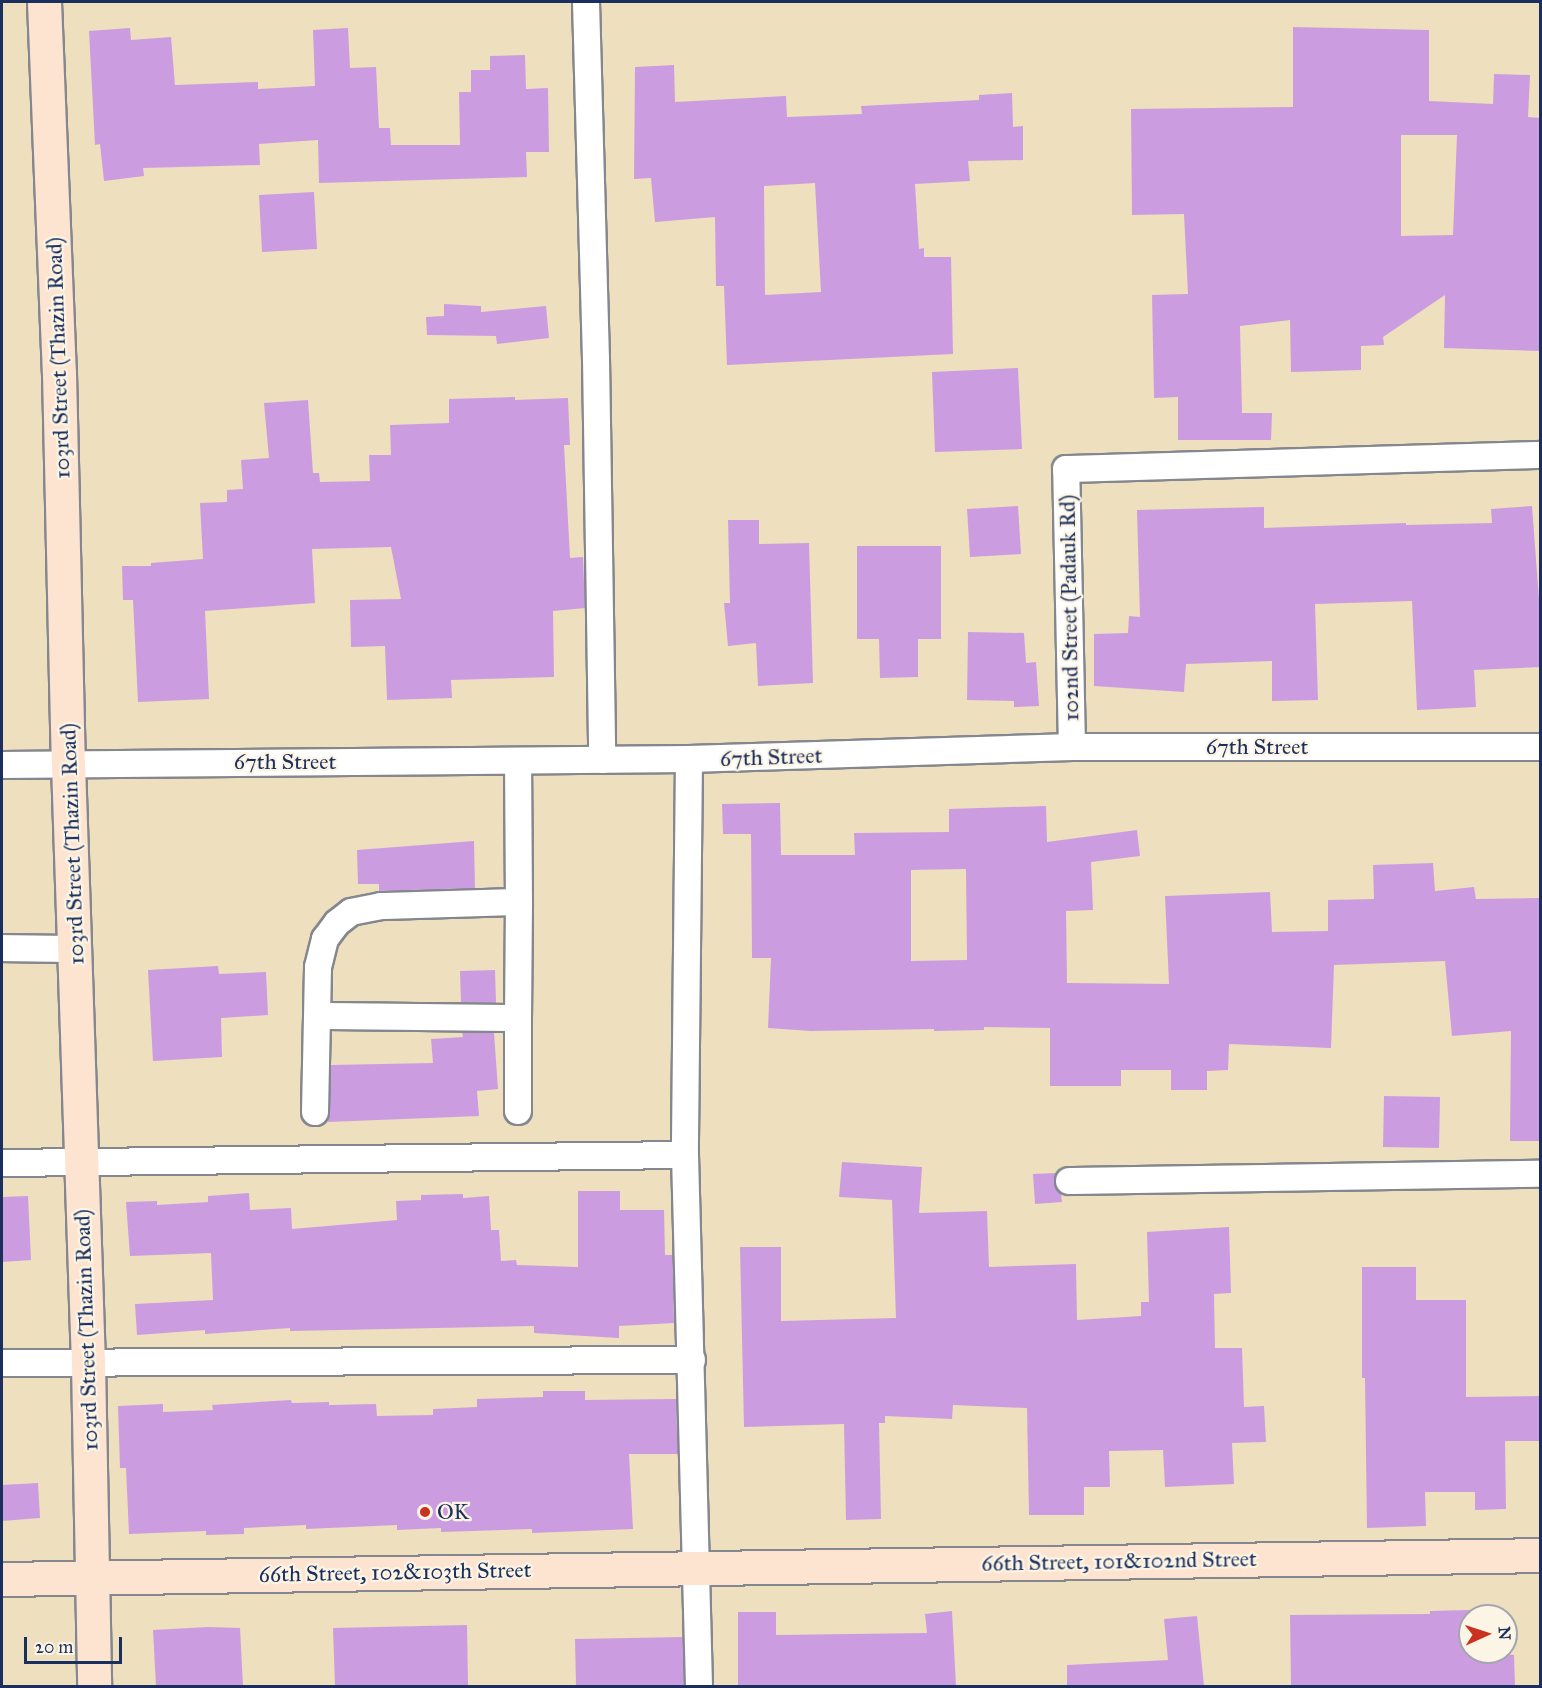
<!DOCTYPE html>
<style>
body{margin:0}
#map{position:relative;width:1542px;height:1688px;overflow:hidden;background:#eedfbe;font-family:"IM FELL Great Primer",serif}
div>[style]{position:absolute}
.building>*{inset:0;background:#cb9de0}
.roads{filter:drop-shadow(2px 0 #84878e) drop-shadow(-2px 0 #84878e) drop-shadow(0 2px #84878e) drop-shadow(0 -2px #84878e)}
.street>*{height:26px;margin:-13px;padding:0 13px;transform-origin:13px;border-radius:13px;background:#fff}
.secondary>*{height:33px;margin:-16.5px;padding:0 16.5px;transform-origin:16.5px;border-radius:16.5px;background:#fde4d1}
.dots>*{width:16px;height:16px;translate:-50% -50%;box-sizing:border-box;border:3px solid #fcf5e5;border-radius:50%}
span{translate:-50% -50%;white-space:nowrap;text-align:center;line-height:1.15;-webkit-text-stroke:4.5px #fcf5e5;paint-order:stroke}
.street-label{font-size:22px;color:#1b2f5e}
.poi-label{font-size:22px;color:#1b2f5e}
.left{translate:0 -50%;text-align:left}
.frame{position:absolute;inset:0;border:3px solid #1b2f5e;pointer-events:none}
.north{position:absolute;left:1458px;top:1604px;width:60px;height:60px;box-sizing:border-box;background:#fcf5e5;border:2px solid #a2a6af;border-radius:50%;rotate:87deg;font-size:16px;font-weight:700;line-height:24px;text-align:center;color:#1b2f5e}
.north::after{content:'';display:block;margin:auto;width:21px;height:27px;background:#c8321e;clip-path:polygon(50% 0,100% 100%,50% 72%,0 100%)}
.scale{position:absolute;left:24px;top:1637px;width:98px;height:27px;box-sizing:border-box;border:3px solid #1b2f5e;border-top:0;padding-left:8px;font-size:18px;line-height:21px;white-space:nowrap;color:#1b2f5e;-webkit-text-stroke:4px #fcf5e5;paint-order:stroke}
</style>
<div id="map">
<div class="building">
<i style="clip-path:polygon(evenodd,1293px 27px,1429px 30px,1429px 101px,1493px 104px,1494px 74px,1530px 75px,1528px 117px,1540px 118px,1540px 351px,1444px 348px,1445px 295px,1383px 337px,1384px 345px,1361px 346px,1361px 370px,1291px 372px,1290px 320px,1240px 326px,1242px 413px,1272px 413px,1271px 440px,1178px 440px,1178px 397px,1154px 398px,1152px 295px,1188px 294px,1184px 214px,1132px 215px,1131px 109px,1293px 107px,1293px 27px,1401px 135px,1457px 135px,1453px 235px,1401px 236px,1401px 135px)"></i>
<i style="clip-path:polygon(130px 28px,131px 40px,171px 37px,175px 85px,258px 82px,258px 89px,315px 86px,313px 30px,348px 28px,350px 68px,376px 67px,379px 128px,390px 128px,391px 145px,460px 145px,459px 92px,471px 92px,471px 70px,490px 70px,490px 56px,525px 55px,526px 89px,548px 88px,549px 152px,526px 152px,527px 177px,319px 183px,318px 140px,259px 144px,260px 165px,143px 168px,144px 176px,104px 181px,100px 144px,95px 145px,89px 31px)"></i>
<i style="clip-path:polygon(evenodd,674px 65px,675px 102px,786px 96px,787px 117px,862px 114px,861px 106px,979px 100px,979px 95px,1012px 93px,1013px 127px,1023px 126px,1023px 160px,968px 161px,970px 181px,915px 184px,919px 249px,924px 248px,924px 257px,951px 257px,953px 354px,727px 365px,724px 286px,716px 286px,715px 217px,655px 222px,651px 178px,634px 179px,635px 67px,674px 65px,815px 183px,821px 292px,765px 295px,764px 186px,815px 183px)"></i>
<i style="clip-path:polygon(314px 192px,317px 249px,262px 252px,259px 195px)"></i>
<i style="clip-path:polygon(444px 304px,481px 306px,481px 312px,546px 306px,549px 338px,497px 344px,496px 336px,427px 335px,426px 317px,444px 316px)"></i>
<i style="clip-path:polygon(1018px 368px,1022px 449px,935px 452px,932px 372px)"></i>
<i style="clip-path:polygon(515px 397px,515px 400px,568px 398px,570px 445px,564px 445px,570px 558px,583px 557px,585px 608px,553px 611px,554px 677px,451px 680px,452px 698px,387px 700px,385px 646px,351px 647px,350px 600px,401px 599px,391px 547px,312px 549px,315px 603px,205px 611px,209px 699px,138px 702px,133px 600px,123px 600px,122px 566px,151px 566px,151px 563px,203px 559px,200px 503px,227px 502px,227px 490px,243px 489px,241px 460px,269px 458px,264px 403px,308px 400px,313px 473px,319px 473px,320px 482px,370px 481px,369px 455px,391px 455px,390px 425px,449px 423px,449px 399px)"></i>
<i style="clip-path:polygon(1018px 506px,1021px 554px,970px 557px,967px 509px)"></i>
<i style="clip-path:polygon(1532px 506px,1540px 613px,1540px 667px,1474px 670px,1476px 707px,1417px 710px,1412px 601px,1315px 604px,1318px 700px,1272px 701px,1272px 661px,1186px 664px,1184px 692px,1094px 686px,1094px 634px,1128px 633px,1129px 616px,1140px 617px,1137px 510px,1264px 507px,1264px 528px,1406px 523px,1406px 525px,1492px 523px,1491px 509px)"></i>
<i style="clip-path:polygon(728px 520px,759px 520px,759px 544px,809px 543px,813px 683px,758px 686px,756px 643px,728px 646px,724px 603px,730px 603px)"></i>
<i style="clip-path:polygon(857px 546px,941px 546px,941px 639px,918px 639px,918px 677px,880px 678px,879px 639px,857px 639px)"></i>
<i style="clip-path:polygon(968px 632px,1024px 633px,1026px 663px,1036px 662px,1039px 706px,1014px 707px,1014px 701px,967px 700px)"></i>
<i style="clip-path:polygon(evenodd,780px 803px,781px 855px,855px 855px,854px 833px,949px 832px,949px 809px,1046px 806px,1047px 842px,1137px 830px,1140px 856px,1091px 862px,1093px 910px,1066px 911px,1067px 983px,1169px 984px,1165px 896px,1270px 892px,1272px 932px,1328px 931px,1328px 900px,1374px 899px,1373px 865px,1433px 863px,1435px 891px,1474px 887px,1476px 899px,1540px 898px,1540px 1141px,1510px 1141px,1511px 1031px,1452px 1036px,1445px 961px,1334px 965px,1331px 1048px,1229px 1044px,1228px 1070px,1207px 1071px,1207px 1090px,1171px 1090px,1171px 1070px,1121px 1070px,1121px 1086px,1050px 1086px,1050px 1028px,984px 1027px,984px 1030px,934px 1031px,934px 1029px,811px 1031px,768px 1028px,771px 958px,752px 958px,751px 834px,723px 834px,722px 804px,780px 803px,966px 869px,967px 960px,911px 961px,911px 870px,966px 869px)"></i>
<i style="clip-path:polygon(474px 841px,475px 888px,379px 891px,379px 884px,358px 884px,357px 850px)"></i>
<i style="clip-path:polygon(218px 966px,219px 974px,266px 972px,268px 1015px,221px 1018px,222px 1057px,153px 1061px,148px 970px)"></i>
<i style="clip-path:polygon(495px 970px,496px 1003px,461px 1002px,460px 971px)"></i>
<i style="clip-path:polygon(462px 1032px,494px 1033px,498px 1089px,477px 1091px,479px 1116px,328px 1122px,331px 1065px,433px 1063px,431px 1039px,463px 1037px)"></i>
<i style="clip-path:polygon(1384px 1096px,1440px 1097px,1439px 1148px,1383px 1147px)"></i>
<i style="clip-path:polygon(842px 1162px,922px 1167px,919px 1213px,987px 1211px,989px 1267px,1076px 1264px,1077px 1320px,1141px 1316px,1141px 1302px,1149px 1302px,1147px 1232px,1229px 1227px,1231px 1293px,1214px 1294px,1215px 1348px,1242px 1348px,1244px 1407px,1264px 1406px,1266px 1442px,1232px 1443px,1234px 1484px,1165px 1487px,1163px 1450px,1109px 1451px,1110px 1487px,1084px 1487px,1084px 1515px,1029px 1515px,1027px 1408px,953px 1405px,952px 1419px,885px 1416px,885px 1423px,879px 1423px,881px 1519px,846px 1520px,844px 1424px,744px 1427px,740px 1247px,781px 1247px,781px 1321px,896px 1318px,892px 1200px,839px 1197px)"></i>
<i style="clip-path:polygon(1057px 1173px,1054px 1182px,1061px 1194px,1062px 1202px,1035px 1204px,1033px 1174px)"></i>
<i style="clip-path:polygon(578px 1191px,620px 1191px,620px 1210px,664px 1210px,665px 1255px,673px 1255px,674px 1323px,619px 1326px,619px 1338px,534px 1333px,534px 1326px,290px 1331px,290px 1328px,205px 1334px,205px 1330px,137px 1335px,135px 1304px,213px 1300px,211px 1253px,130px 1256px,126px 1202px,157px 1201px,157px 1205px,208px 1202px,208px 1196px,249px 1193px,250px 1210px,291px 1208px,292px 1229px,397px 1220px,396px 1201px,421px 1200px,421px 1195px,463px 1194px,463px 1198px,489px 1196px,491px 1230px,499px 1230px,501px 1261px,516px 1260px,517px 1265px,578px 1267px)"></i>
<i style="clip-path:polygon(28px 1196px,31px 1260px,2px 1262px,2px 1197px)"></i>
<i style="clip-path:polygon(1362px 1267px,1416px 1267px,1416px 1300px,1466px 1300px,1466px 1397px,1540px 1396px,1540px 1441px,1505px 1441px,1506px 1509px,1475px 1510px,1475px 1492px,1425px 1492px,1426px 1526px,1367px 1528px,1365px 1378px,1362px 1378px)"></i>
<i style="clip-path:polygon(543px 1391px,585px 1391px,585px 1400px,676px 1399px,678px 1454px,629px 1454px,633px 1529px,532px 1533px,532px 1529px,441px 1532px,441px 1528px,397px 1530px,397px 1525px,306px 1529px,306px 1525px,244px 1528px,244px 1534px,206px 1535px,206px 1531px,129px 1534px,126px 1468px,120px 1468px,118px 1406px,163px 1404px,163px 1412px,213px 1410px,212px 1405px,291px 1400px,292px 1403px,329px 1402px,329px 1405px,376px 1404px,377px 1416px,433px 1415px,433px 1409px,477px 1407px,477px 1399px,543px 1397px)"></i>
<i style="clip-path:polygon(38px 1483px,40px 1518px,2px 1521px,2px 1485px)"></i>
<i style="clip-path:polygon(1469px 1610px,1470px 1652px,1514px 1655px,1515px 1686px,1291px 1686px,1290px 1615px,1430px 1614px,1430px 1611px)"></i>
<i style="clip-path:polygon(952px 1611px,956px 1686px,738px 1686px,738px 1612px,776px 1612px,776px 1635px,927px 1633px,925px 1614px)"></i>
<i style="clip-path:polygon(1197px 1616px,1204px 1686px,1067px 1686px,1067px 1665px,1168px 1660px,1164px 1619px)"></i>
<i style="clip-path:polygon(467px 1625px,468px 1686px,335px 1686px,333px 1628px)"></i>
<i style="clip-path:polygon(208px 1627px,240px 1628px,243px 1686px,156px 1686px,153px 1630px)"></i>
<i style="clip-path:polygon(683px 1637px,684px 1686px,576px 1686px,575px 1639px)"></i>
</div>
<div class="roads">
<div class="street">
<i style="left:586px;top:2px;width:357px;rotate:88.4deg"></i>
<i style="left:596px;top:359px;width:401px;rotate:89.1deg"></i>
<i style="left:1072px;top:747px;width:278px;rotate:-91.2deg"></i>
<i style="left:1066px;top:469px;width:474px;rotate:-1.7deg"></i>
<i style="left:689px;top:759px;width:396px;rotate:90.6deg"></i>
<i style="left:685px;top:1155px;width:531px;rotate:88.49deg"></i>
<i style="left:2px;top:765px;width:687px;rotate:-0.5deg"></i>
<i style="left:689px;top:759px;width:383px;rotate:-1.8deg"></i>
<i style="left:1072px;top:747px;width:468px"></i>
<i style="left:2px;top:948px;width:73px;rotate:0.8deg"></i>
<i style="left:318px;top:1016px;width:200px;rotate:0.6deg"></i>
<i style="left:518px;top:1018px;width:116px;rotate:-89.5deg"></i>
<i style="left:518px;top:1018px;width:93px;rotate:90deg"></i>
<i style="left:315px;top:1112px;width:145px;rotate:-88.8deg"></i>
<i style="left:318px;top:967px;width:29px;rotate:-76deg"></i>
<i style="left:325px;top:939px;width:20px;rotate:-53deg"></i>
<i style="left:337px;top:923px;width:18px;rotate:-38deg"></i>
<i style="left:351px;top:912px;width:31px;rotate:-11deg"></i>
<i style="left:381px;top:906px;width:138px;rotate:-1.7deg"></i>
<i style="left:519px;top:902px;width:141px;rotate:-90.4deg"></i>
<i style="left:2px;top:1163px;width:683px;rotate:-0.67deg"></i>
<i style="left:1069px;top:1181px;width:471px;rotate:-0.9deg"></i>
<i style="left:2px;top:1363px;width:690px;rotate:-0.25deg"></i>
</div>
<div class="secondary">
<i style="left:44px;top:2px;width:371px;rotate:87.7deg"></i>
<i style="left:59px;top:373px;width:391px;rotate:88.7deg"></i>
<i style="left:68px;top:764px;width:599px;rotate:88.09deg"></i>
<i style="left:88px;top:1363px;width:323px;rotate:88.9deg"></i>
<i style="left:2px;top:1579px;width:1538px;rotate:-0.89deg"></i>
</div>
</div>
<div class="dots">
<i style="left:425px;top:1512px;background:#c8321e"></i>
</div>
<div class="street-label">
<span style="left:58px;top:358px;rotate:-92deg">103rd Street (Thazin Road)</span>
<span style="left:1069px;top:608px;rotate:-91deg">102nd Street (Padauk Rd)</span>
<span style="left:1257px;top:747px">67th Street</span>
<span style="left:771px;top:757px;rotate:-2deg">67th Street</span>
<span style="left:285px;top:762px">67th Street</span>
<span style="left:72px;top:844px;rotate:-92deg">103rd Street (Thazin Road)</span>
<span style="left:86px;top:1330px;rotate:-92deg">103rd Street (Thazin Road)</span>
<span style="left:1119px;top:1561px;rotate:-1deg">66th Street, 101&amp;102nd Street</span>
<span style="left:395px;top:1572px;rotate:-1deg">66th Street, 102&amp;103th Street</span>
</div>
<div class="poi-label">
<span class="left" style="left:437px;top:1512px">OK</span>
</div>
<div class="frame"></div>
<div class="north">N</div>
<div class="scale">20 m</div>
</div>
